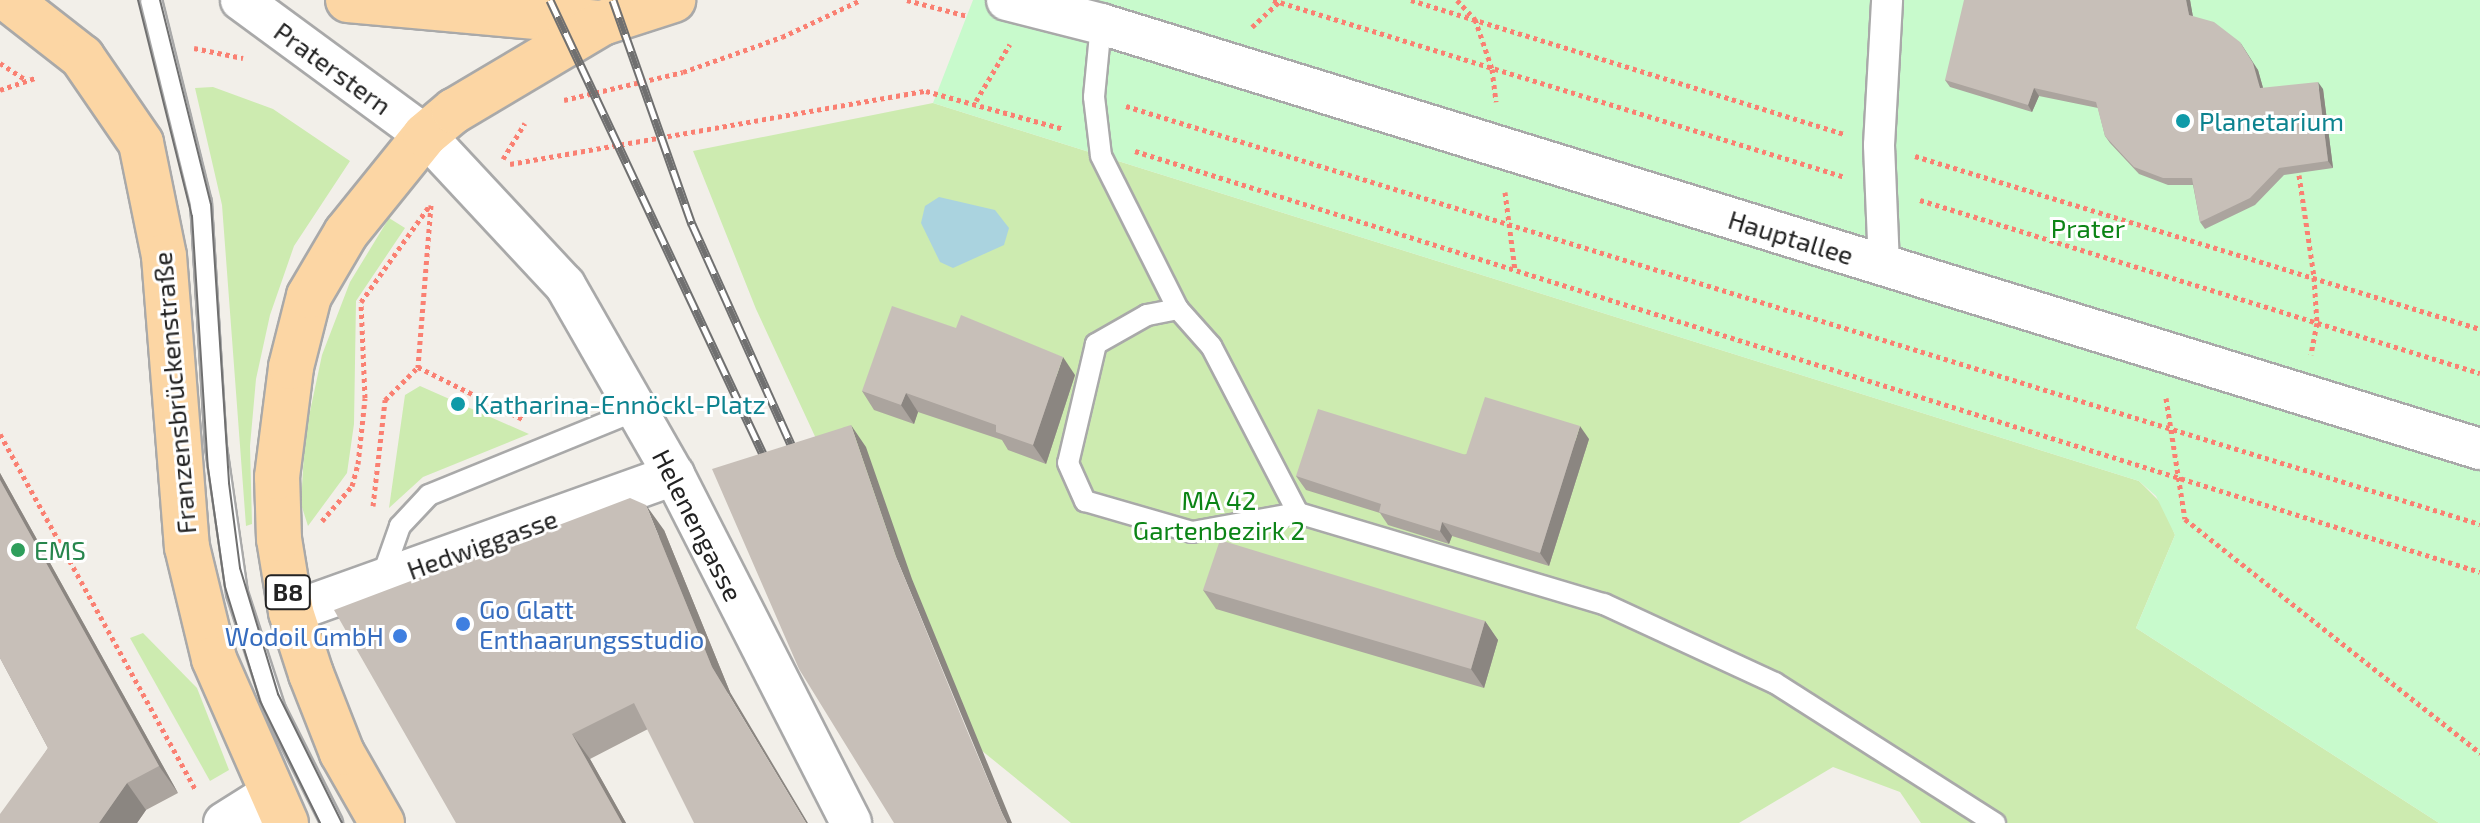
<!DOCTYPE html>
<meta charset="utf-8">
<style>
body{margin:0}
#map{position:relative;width:2480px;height:823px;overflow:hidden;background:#f2efe9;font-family:"Exo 2",sans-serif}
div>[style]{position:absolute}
.grass>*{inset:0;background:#cdebb0}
.park>*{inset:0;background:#c8facc}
.water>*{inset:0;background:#aad3df}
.path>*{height:5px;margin-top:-2.5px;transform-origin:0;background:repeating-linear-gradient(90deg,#fa8072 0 4px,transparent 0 8px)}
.roads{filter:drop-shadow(2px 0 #a9a9a9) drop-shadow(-2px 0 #a9a9a9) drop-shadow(0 2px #a9a9a9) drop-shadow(0 -2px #a9a9a9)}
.service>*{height:20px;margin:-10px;padding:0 10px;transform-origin:10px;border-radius:10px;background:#fff}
.pedestrian>*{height:30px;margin:-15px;padding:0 15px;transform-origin:15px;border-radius:15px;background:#fff}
.minor>*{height:40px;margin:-20px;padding:0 20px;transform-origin:20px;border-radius:20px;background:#fff}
.primary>*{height:44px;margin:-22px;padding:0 22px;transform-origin:22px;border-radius:22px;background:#fcd6a4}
.tram>*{height:2px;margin:-1px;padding:0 1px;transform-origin:1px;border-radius:1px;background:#707070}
.rail>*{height:9px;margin-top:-4.5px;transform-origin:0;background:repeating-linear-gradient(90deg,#fff 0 18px,#707070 0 36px);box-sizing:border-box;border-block:2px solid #707070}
.wall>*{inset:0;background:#aba49e}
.shaded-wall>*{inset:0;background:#8b8681}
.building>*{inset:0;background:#c7bfb8}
.dots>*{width:22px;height:22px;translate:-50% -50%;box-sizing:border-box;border:4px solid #fff;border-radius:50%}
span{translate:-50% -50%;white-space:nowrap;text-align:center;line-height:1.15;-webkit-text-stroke:6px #fff;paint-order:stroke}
.shield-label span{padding:2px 6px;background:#fff;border:2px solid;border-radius:6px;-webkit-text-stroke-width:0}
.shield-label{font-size:24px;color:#222;font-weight:700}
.street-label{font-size:26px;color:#222}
.culture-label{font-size:26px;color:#0d838f}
.left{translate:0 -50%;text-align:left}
.park-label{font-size:26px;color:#0c8416}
.leisure-label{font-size:26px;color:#27864d}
.shop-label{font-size:26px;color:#366cbe}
.right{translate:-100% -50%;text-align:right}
</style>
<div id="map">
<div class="grass">
<i style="clip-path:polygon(213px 87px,273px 109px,350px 161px,294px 246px,270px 315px,256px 379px,250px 446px,252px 524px,246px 526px,222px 205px,195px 88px)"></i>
<i style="clip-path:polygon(933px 103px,2139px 481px,2163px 505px,2175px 535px,2136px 628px,2439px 823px,1921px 823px,1900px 792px,1833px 767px,1739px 823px,1071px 823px,981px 750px,911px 579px,825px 458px,756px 309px,693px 151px)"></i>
<i style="clip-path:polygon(389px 218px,405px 228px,356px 301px,354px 424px,347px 473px,308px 526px,301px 504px,305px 435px,322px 355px,350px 282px)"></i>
<i style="clip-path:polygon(420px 386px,529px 434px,423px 477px,389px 508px,405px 395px)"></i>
<i style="clip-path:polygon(143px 633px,197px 688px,229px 770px,210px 781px,130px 638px)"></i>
</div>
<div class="park">
<i style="clip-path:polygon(973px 0,2480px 0,2480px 823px,2439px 823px,2136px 628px,2175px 535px,2156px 496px,2139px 481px,933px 103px)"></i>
</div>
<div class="water">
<i style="clip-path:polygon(939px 197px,995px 210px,1009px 228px,1004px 245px,953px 268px,940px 262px,921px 223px,925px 206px)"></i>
</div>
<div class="path">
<i style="left:907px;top:0;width:62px;rotate:14.9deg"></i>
<i style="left:1273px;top:0;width:599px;rotate:17.19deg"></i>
<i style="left:1411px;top:0;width:453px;rotate:17.2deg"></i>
<i style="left:1457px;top:0;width:26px;rotate:47deg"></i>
<i style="left:1475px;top:19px;width:53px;rotate:71.2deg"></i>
<i style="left:1492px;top:69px;width:33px;rotate:83deg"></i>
<i style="left:1252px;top:27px;width:40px;rotate:-43deg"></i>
<i style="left:194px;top:48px;width:50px;rotate:11.5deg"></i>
<i style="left:0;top:63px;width:30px;rotate:33deg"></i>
<i style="left:0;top:90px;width:39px;rotate:-19deg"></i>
<i style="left:564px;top:100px;width:122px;rotate:-13.2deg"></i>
<i style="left:683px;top:72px;width:105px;rotate:-19.5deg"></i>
<i style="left:782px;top:37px;width:87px;rotate:-25.1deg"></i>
<i style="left:976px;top:101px;width:66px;rotate:-59.2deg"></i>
<i style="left:1126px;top:106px;width:1417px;rotate:17.16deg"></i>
<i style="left:1135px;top:151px;width:1409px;rotate:17.38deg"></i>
<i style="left:1915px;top:156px;width:591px;rotate:17.02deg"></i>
<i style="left:503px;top:159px;width:42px;rotate:-58.6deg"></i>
<i style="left:510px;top:164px;width:422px;rotate:-10deg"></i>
<i style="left:926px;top:91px;width:143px;rotate:15.4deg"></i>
<i style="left:2299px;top:175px;width:103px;rotate:81.6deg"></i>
<i style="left:2314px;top:277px;width:46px;rotate:86.3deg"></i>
<i style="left:2317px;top:323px;width:32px;rotate:101deg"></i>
<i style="left:1505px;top:192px;width:79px;rotate:82.7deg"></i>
<i style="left:1920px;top:200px;width:586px;rotate:17.17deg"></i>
<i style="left:431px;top:205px;width:163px;rotate:94.6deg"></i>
<i style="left:418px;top:367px;width:119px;rotate:26.4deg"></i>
<i style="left:2166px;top:398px;width:122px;rotate:81.1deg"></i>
<i style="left:2185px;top:519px;width:377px;rotate:38.4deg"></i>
<i style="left:0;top:434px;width:407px;rotate:61.2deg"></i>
<i style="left:373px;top:506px;width:107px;rotate:-83.5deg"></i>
<i style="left:385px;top:400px;width:47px;rotate:-45deg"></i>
<i style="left:322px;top:521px;width:46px;rotate:-49.4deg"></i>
<i style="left:352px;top:486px;width:23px;rotate:-75deg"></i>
<i style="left:358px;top:464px;width:66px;rotate:-83.9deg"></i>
<i style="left:365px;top:398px;width:96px;rotate:-92.4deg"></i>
<i style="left:361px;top:302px;width:119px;rotate:-54.6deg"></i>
</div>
<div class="roads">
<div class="service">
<i style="left:151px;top:0;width:209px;rotate:76.2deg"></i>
<i style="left:201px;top:203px;width:244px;rotate:86.5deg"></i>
<i style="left:216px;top:447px;width:148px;rotate:81.8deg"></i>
<i style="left:237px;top:593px;width:123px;rotate:72deg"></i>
<i style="left:275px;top:710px;width:127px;rotate:63.2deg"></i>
<i style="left:1101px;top:24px;width:73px;rotate:95.5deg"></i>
<i style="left:1094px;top:97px;width:59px;rotate:83.2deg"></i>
<i style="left:1101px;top:156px;width:171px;rotate:63.3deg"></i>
<i style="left:1298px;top:513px;width:188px;rotate:-117.5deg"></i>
<i style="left:1211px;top:346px;width:50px;rotate:-131.7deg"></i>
<i style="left:1178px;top:309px;width:32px;rotate:169deg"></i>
<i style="left:1147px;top:315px;width:59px;rotate:150.4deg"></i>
<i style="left:1096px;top:344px;width:122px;rotate:103.2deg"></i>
<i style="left:1068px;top:463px;width:42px;rotate:65.9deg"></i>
<i style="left:1085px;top:501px;width:111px;rotate:16.2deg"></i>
<i style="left:1192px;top:532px;width:108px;rotate:-10.2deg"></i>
<i style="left:1298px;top:513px;width:319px;rotate:16.6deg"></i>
<i style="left:1604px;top:604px;width:188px;rotate:24.8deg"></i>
<i style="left:1775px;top:683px;width:261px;rotate:32.5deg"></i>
<i style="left:381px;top:580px;width:57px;rotate:-70.6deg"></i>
<i style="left:400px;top:526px;width:42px;rotate:-46.9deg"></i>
<i style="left:429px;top:495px;width:225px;rotate:-22.2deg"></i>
</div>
<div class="pedestrian">
<i style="left:1884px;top:265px;width:120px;rotate:-92.4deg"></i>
<i style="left:1879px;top:145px;width:145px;rotate:-86.8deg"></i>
</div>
<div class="minor">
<i style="left:241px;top:0;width:228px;rotate:36.3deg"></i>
<i style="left:425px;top:135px;width:205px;rotate:47deg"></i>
<i style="left:565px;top:285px;width:219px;rotate:60.2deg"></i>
<i style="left:674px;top:475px;width:390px;rotate:63deg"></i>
<i style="left:1007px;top:0;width:97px;rotate:14.3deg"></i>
<i style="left:1101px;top:24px;width:1443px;rotate:17.13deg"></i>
<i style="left:291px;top:612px;width:407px;rotate:-19.7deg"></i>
<i style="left:224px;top:823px;width:54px;rotate:-32.2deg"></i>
</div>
<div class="primary">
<i style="left:9px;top:0;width:93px;rotate:38deg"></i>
<i style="left:82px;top:57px;width:104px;rotate:55.5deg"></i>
<i style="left:141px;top:143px;width:115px;rotate:78.5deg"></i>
<i style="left:164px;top:256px;width:292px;rotate:85.5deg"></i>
<i style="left:187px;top:547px;width:115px;rotate:76.4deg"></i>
<i style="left:214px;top:659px;width:179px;rotate:66.3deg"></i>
<i style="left:348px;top:0;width:255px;rotate:5.2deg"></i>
<i style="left:602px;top:23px;width:75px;rotate:-17.9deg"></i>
<i style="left:382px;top:823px;width:81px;rotate:-119.7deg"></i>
<i style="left:342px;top:753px;width:85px;rotate:-111.4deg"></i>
<i style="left:311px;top:674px;width:65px;rotate:-107.9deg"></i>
<i style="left:291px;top:612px;width:74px;rotate:-99.3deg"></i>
<i style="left:279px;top:539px;width:62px;rotate:-91.8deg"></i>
<i style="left:277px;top:477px;width:111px;rotate:-82.7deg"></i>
<i style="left:291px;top:367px;width:73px;rotate:-75.8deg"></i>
<i style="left:309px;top:296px;width:73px;rotate:-59.6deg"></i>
<i style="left:346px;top:233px;width:126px;rotate:-51.1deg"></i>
<i style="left:425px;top:135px;width:38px;rotate:-40deg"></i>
<i style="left:454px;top:111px;width:172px;rotate:-30.7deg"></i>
</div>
</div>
<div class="tram">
<i style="left:138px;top:0;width:223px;rotate:76deg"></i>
<i style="left:192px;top:216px;width:253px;rotate:86.4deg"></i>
<i style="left:208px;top:468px;width:120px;rotate:81.9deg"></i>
<i style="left:225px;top:587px;width:119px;rotate:72.9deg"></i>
<i style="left:260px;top:701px;width:136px;rotate:63.8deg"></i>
<i style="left:160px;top:0;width:210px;rotate:76deg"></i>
<i style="left:211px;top:204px;width:280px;rotate:86.3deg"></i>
<i style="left:229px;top:483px;width:86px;rotate:82.6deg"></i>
<i style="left:240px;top:568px;width:132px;rotate:73.2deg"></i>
<i style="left:278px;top:694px;width:144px;rotate:63.6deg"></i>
</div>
<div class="rail">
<i style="left:550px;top:0;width:520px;rotate:64.86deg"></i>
<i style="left:613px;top:0;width:238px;rotate:70.6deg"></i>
<i style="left:692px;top:224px;width:263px;rotate:65.8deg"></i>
</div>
<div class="wall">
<i style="clip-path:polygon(2190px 0,2193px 17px,2258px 70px,2263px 88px,2323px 89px,2333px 168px,2284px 175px,2255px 205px,2205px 229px,2200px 222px,2193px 185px,2168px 185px,2139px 174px,2110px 143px,2105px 136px,2098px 108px,2039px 96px,2032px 112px,1950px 87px,1945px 80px)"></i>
<i style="clip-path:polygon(1075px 375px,1046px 464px,1008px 450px,1002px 440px,918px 412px,914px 424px,874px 410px,862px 391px)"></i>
<i style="clip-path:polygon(1589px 439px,1549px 566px,1452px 536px,1449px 544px,1388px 525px,1380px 513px,1306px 490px,1296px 476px)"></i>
<i style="clip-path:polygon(0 473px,178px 793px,146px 810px,137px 823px,0 823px,48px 748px,0 658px)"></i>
<i style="clip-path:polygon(664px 530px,730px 692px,648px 729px,590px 759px,626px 823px,456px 823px)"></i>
<i style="clip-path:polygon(1203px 590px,1485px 621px,1498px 640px,1484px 688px,1216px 609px)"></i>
</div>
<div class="shaded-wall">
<i style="clip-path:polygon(2186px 0,2190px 0,2194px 23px,2189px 15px)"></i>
<i style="clip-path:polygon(2240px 42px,2258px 70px,2265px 95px,2260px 88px)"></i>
<i style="clip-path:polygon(2318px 82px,2323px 89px,2333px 168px,2328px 161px)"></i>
<i style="clip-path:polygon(2034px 88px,2039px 96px,2032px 112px,2028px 105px)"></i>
<i style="clip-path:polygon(1063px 357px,1075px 375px,1046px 464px,1033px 445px)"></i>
<i style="clip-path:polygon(906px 393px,918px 412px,914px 424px,901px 405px)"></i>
<i style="clip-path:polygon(851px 425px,866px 447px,912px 579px,1012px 823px,1007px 823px,1002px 813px,896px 557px)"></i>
<i style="clip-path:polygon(1580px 426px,1589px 439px,1549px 566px,1540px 553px)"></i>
<i style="clip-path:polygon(0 473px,178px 793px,159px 766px,0 480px)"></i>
<i style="clip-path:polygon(646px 505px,664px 530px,730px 692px,808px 823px,806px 823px,712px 667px)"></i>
<i style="clip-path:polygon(1442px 522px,1452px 536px,1449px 544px,1440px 531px)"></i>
<i style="clip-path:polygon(1485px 621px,1498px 640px,1484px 688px,1471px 669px)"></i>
<i style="clip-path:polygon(572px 734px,590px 759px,626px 823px,622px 823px)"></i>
<i style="clip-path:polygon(127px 783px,146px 810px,137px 823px,99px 823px)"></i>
</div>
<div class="building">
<i style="clip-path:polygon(1964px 0,2186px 0,2189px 15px,2214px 22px,2240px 42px,2253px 63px,2260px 88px,2318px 82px,2328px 161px,2279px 168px,2250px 198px,2200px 222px,2192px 178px,2163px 178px,2134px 167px,2105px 136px,2096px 102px,2034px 88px,2028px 105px,1945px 80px)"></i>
<i style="clip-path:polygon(892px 306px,956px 328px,961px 315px,1063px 357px,1033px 445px,996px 432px,996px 425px,906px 393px,901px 405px,862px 391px)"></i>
<i style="clip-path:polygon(1485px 397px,1580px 426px,1540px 553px,1442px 522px,1440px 531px,1379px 512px,1381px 504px,1296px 476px,1318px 409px,1466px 455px)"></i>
<i style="clip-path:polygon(851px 425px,896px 557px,966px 728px,1002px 813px,1007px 823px,894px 823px,799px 669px,712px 469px)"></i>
<i style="clip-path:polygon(0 480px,159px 766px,127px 783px,99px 823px,0 823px,0 814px,48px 748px,0 658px)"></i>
<i style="clip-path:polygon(630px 498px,646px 505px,712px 667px,806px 823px,694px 823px,634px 703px,572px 734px,622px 823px,456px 823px,334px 610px)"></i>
<i style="clip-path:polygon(1220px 540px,1485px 621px,1471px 669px,1203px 590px)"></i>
</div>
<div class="dots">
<i style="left:2183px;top:121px;background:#0f9aa8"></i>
<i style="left:458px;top:404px;background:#0f9aa8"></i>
<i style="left:18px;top:550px;background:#2e9e5b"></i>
<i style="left:463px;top:624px;background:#3f7fe0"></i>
<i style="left:400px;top:636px;background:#3f7fe0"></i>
</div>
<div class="shield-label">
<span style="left:288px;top:592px">B8</span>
</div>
<div class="street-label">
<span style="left:333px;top:68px;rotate:36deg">Praterstern</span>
<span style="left:1791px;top:237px;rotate:17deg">Hauptallee</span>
<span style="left:174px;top:393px;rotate:-95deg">Franzensbrückenstraße</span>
<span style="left:698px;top:525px;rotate:63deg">Helenengasse</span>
<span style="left:482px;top:544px;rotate:-20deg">Hedwiggasse</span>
</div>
<div class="culture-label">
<span class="left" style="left:2199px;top:121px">Planetarium</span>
<span class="left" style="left:474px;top:404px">Katharina-Ennöckl-Platz</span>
</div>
<div class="park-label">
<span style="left:2088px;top:228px">Prater</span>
<span style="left:1219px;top:515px">MA 42<br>Gartenbezirk 2</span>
</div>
<div class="leisure-label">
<span class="left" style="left:34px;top:550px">EMS</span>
</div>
<div class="shop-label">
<span class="left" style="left:479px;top:624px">Go Glatt<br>Enthaarungsstudio</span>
<span class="right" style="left:384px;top:636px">Wodoil GmbH</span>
</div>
</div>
